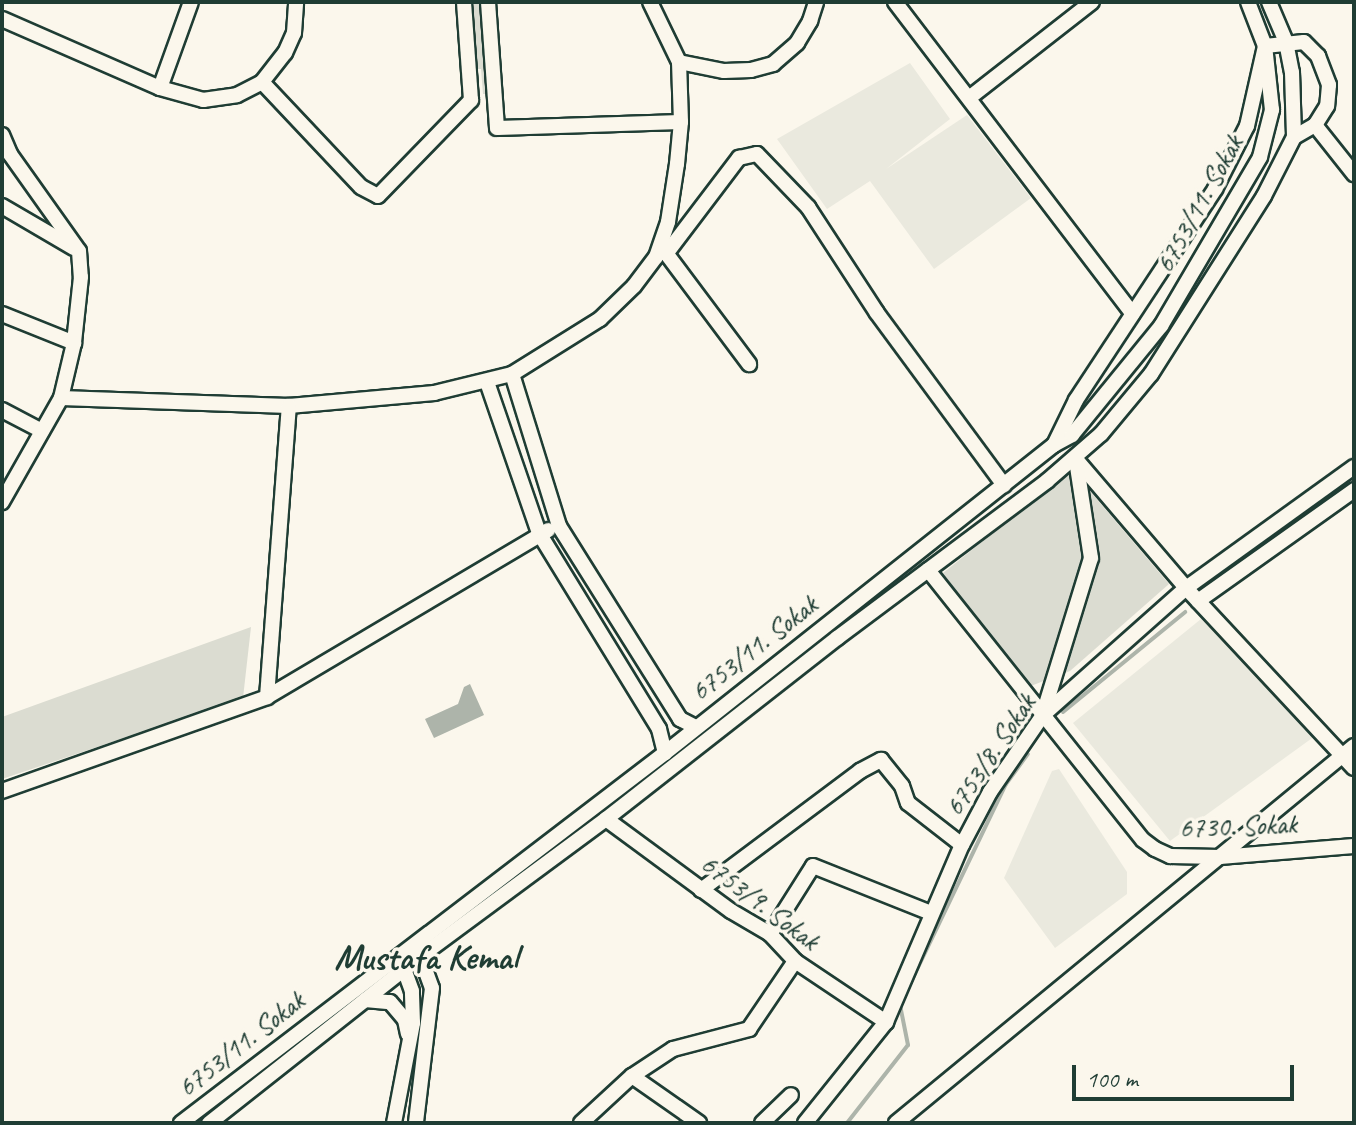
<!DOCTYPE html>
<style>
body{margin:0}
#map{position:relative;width:1356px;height:1125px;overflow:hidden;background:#fbf7ec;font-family:Caveat,sans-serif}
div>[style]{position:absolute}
.built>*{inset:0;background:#eae9de}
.green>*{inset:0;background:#dbdcd1}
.water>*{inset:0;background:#adb4aa}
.stream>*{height:4px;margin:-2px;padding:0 2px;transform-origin:2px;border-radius:2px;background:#adb4aa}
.roads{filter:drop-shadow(2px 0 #1f3d34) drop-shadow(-2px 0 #1f3d34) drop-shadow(0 2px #1f3d34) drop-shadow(0 -2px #1f3d34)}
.minor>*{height:14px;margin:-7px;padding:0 7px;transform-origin:7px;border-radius:7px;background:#fbf7ec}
span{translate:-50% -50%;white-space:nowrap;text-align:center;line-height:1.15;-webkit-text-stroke:7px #fbf7ec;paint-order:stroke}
.street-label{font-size:28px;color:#1f3d34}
.district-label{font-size:36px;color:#1f3d34;font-weight:700}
.frame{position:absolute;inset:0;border:4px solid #1f3d34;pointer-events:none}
.scale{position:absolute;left:1072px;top:1065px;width:222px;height:36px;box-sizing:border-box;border:4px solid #1f3d34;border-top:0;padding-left:10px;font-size:24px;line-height:28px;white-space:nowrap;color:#1f3d34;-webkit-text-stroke:6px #fbf7ec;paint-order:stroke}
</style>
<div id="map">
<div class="built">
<i style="clip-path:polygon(910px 63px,950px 119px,886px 169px,967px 115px,1031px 198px,934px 269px,870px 181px,827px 209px,777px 139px)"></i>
<i style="clip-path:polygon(1201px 619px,1315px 736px,1170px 841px,1073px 723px)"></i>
<i style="clip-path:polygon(1059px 769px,1127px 872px,1127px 894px,1055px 948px,1004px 878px,1052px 771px)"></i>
</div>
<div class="green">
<i style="clip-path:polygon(471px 2px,480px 2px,487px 94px,483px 94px,481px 69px,477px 69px)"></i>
<i style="clip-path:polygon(1072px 470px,1169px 584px,1070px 671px,1028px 687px,943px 573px)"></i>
<i style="clip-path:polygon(251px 627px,243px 698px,2px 779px,2px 717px)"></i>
</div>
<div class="water">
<i style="clip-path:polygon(470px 684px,484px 715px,434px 738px,425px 719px,458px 704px,464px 687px)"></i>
</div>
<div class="stream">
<i style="left:1063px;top:712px;width:158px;rotate:-39.3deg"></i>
<i style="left:847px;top:1123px;width:99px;rotate:-52deg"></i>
<i style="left:908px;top:1045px;width:41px;rotate:-101.3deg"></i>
<i style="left:900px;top:1005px;width:245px;rotate:-64.4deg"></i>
<i style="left:1006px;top:784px;width:37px;rotate:-54deg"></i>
</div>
<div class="roads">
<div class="minor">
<i style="left:488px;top:2px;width:126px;rotate:85.9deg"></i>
<i style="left:497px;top:128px;width:184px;rotate:-1.9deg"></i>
<i style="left:650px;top:2px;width:67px;rotate:64.2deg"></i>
<i style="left:679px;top:62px;width:46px;rotate:11.3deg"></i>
<i style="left:724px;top:71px;width:27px;rotate:-2deg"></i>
<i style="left:751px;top:70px;width:23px;rotate:-15deg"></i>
<i style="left:773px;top:64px;width:32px;rotate:-41deg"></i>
<i style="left:797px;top:43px;width:26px;rotate:-59deg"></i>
<i style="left:810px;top:21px;width:20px;rotate:-72deg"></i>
<i style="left:895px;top:2px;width:392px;rotate:52.7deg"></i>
<i style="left:1269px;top:2px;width:43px;rotate:67deg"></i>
<i style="left:1286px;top:42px;width:31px;rotate:79deg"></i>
<i style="left:1292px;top:72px;width:65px;rotate:88.2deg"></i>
<i style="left:2px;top:19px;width:172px;rotate:23.6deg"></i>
<i style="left:160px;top:88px;width:45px;rotate:15.6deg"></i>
<i style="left:203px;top:100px;width:34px;rotate:-8deg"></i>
<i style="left:237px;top:95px;width:28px;rotate:-27deg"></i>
<i style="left:262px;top:82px;width:37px;rotate:-52deg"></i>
<i style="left:285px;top:53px;width:22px;rotate:-66deg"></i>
<i style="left:294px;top:33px;width:31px;rotate:-86deg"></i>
<i style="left:262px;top:82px;width:144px;rotate:46.7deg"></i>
<i style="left:361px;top:187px;width:19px;rotate:28deg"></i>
<i style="left:378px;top:196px;width:134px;rotate:-45.9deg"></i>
<i style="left:471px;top:100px;width:98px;rotate:-94.1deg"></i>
<i style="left:160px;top:88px;width:91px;rotate:-70.2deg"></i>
<i style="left:969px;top:98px;width:156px;rotate:-38deg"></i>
<i style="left:1315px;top:125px;width:63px;rotate:51.5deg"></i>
<i style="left:2px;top:135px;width:21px;rotate:67deg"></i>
<i style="left:10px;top:154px;width:119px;rotate:54.6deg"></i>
<i style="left:79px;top:251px;width:26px;rotate:86deg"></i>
<i style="left:81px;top:277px;width:66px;rotate:96.1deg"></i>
<i style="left:74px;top:343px;width:57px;rotate:103.3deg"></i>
<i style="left:61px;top:398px;width:120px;rotate:119.6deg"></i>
<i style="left:2px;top:206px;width:83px;rotate:30.3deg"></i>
<i style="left:663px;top:249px;width:144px;rotate:53.2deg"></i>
<i style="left:666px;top:254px;width:121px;rotate:-52.8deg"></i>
<i style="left:739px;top:158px;width:18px;rotate:-13deg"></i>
<i style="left:757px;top:154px;width:74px;rotate:46.1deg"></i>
<i style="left:808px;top:207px;width:126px;rotate:56.9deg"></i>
<i style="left:877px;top:313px;width:214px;rotate:53.6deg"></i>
<i style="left:2px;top:314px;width:78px;rotate:21.9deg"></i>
<i style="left:512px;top:374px;width:159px;rotate:72.8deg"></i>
<i style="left:559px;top:526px;width:228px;rotate:57.9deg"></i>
<i style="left:680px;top:719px;width:18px;rotate:27deg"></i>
<i style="left:487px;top:382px;width:160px;rotate:71deg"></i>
<i style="left:539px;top:533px;width:230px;rotate:58.5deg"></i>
<i style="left:659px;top:729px;width:25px;rotate:76deg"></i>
<i style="left:61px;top:398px;width:228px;rotate:2deg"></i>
<i style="left:289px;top:406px;width:146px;rotate:-5.1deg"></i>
<i style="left:434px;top:393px;width:80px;rotate:-13.7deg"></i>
<i style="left:512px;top:374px;width:104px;rotate:-32deg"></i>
<i style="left:600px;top:319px;width:47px;rotate:-44.1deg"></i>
<i style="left:634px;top:286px;width:36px;rotate:-53deg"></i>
<i style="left:656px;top:257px;width:37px;rotate:-71deg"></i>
<i style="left:668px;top:222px;width:59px;rotate:-81.2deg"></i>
<i style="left:677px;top:164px;width:42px;rotate:-84.6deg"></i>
<i style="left:681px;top:122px;width:60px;rotate:-91.9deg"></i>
<i style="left:2px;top:410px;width:45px;rotate:27.7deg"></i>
<i style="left:1054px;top:445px;width:50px;rotate:-63.9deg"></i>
<i style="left:1076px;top:400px;width:253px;rotate:-56.6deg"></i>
<i style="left:1215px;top:189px;width:71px;rotate:-63.1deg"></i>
<i style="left:1247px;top:126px;width:82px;rotate:-77.3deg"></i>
<i style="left:1265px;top:46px;width:47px;rotate:-111.1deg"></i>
<i style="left:1075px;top:458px;width:171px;rotate:49.5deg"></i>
<i style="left:1186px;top:588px;width:246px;rotate:47deg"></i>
<i style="left:928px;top:570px;width:345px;rotate:51.5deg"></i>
<i style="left:1143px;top:840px;width:15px;rotate:37deg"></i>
<i style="left:1155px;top:849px;width:17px;rotate:25deg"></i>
<i style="left:1170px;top:856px;width:50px;rotate:1.1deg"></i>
<i style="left:1220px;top:857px;width:134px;rotate:-4.7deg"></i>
<i style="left:1198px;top:601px;width:191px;rotate:-35.4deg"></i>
<i style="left:267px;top:697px;width:327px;rotate:-30.7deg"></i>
<i style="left:1043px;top:714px;width:163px;rotate:-72.9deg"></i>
<i style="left:1091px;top:558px;width:99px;rotate:-98.7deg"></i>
<i style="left:2px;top:791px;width:281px;rotate:-19.5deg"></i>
<i style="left:267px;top:697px;width:292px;rotate:-85.7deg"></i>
<i style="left:606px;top:819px;width:155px;rotate:36.4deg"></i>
<i style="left:731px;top:911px;width:45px;rotate:30.5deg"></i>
<i style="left:770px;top:934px;width:37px;rotate:47deg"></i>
<i style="left:795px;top:961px;width:110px;rotate:33.8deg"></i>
<i style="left:701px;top:890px;width:199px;rotate:-36.8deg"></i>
<i style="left:860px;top:771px;width:24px;rotate:-28deg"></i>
<i style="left:881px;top:760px;width:33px;rotate:51deg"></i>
<i style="left:902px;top:786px;width:18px;rotate:71deg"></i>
<i style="left:908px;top:803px;width:68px;rotate:37.9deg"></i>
<i style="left:770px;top:934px;width:80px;rotate:-57.7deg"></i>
<i style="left:813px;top:866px;width:127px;rotate:21.7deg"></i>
<i style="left:412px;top:954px;width:20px;rotate:49deg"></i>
<i style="left:425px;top:969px;width:20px;rotate:70deg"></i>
<i style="left:432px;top:988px;width:136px;rotate:96.8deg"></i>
<i style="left:365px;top:1000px;width:25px;rotate:5deg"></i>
<i style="left:390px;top:1002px;width:23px;rotate:50deg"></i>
<i style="left:405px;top:1020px;width:14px;rotate:78deg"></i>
<i style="left:632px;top:1076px;width:49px;rotate:-33.4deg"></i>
<i style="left:673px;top:1049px;width:79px;rotate:-14.7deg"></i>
<i style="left:749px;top:1029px;width:82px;rotate:-55.9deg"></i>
<i style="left:181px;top:1123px;width:609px;rotate:-37.4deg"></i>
<i style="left:665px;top:753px;width:496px;rotate:-38.4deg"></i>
<i style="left:1054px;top:445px;width:21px;rotate:-29deg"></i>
<i style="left:1072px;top:435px;width:141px;rotate:-50.8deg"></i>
<i style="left:1161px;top:326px;width:196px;rotate:-59.6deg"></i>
<i style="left:1260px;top:157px;width:49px;rotate:-75.7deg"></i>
<i style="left:1272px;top:110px;width:64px;rotate:-96.2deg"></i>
<i style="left:1265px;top:46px;width:39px;rotate:-6deg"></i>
<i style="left:1304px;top:42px;width:20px;rotate:45deg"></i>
<i style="left:1318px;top:56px;width:31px;rotate:69deg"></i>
<i style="left:1329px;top:85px;width:21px;rotate:95deg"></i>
<i style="left:1327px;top:106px;width:22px;rotate:122deg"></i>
<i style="left:1315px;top:125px;width:24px;rotate:150deg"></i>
<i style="left:1294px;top:137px;width:66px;rotate:117deg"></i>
<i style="left:1264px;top:196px;width:211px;rotate:122.4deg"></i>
<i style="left:1151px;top:374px;width:78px;rotate:129.8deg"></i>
<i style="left:1101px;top:434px;width:72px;rotate:139deg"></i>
<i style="left:1047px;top:481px;width:262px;rotate:143.2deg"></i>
<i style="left:837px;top:638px;width:293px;rotate:141.9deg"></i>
<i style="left:606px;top:819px;width:235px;rotate:143.5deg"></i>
<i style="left:417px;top:959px;width:265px;rotate:141.7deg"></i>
<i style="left:394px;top:1123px;width:102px;rotate:-79.2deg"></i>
<i style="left:413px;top:1023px;width:32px;rotate:-92deg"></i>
<i style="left:412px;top:991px;width:23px;rotate:-110deg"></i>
<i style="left:404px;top:969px;width:7px;rotate:-146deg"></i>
<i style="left:581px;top:1123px;width:69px;rotate:-42.7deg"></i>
<i style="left:632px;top:1076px;width:82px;rotate:35deg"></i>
<i style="left:762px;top:1123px;width:40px;rotate:-44deg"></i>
<i style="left:805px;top:1123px;width:129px;rotate:-51.3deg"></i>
<i style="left:886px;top:1022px;width:193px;rotate:-66.8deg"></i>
<i style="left:962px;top:845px;width:60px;rotate:-62.2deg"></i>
<i style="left:990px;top:792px;width:93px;rotate:-55.5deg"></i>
<i style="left:1043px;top:715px;width:191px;rotate:-41.6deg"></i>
<i style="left:1186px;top:588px;width:207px;rotate:-35.8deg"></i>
<i style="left:896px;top:1123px;width:593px;rotate:-39.46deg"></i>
</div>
</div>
<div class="street-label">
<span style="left:1199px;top:204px;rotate:-61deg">6753/11. Sokak</span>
<span style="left:754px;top:648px;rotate:-38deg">6753/11. Sokak</span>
<span style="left:990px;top:755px;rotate:-56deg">6753/8. Sokak</span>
<span style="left:1238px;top:826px;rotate:-2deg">6730. Sokak</span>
<span style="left:760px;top:902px;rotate:37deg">6753/9. Sokak</span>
<span style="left:241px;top:1044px;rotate:-38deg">6753/11. Sokak</span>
</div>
<div class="district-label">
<span style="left:426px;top:958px">Mustafa Kemal</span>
</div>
<div class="frame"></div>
<div class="scale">100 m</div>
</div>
